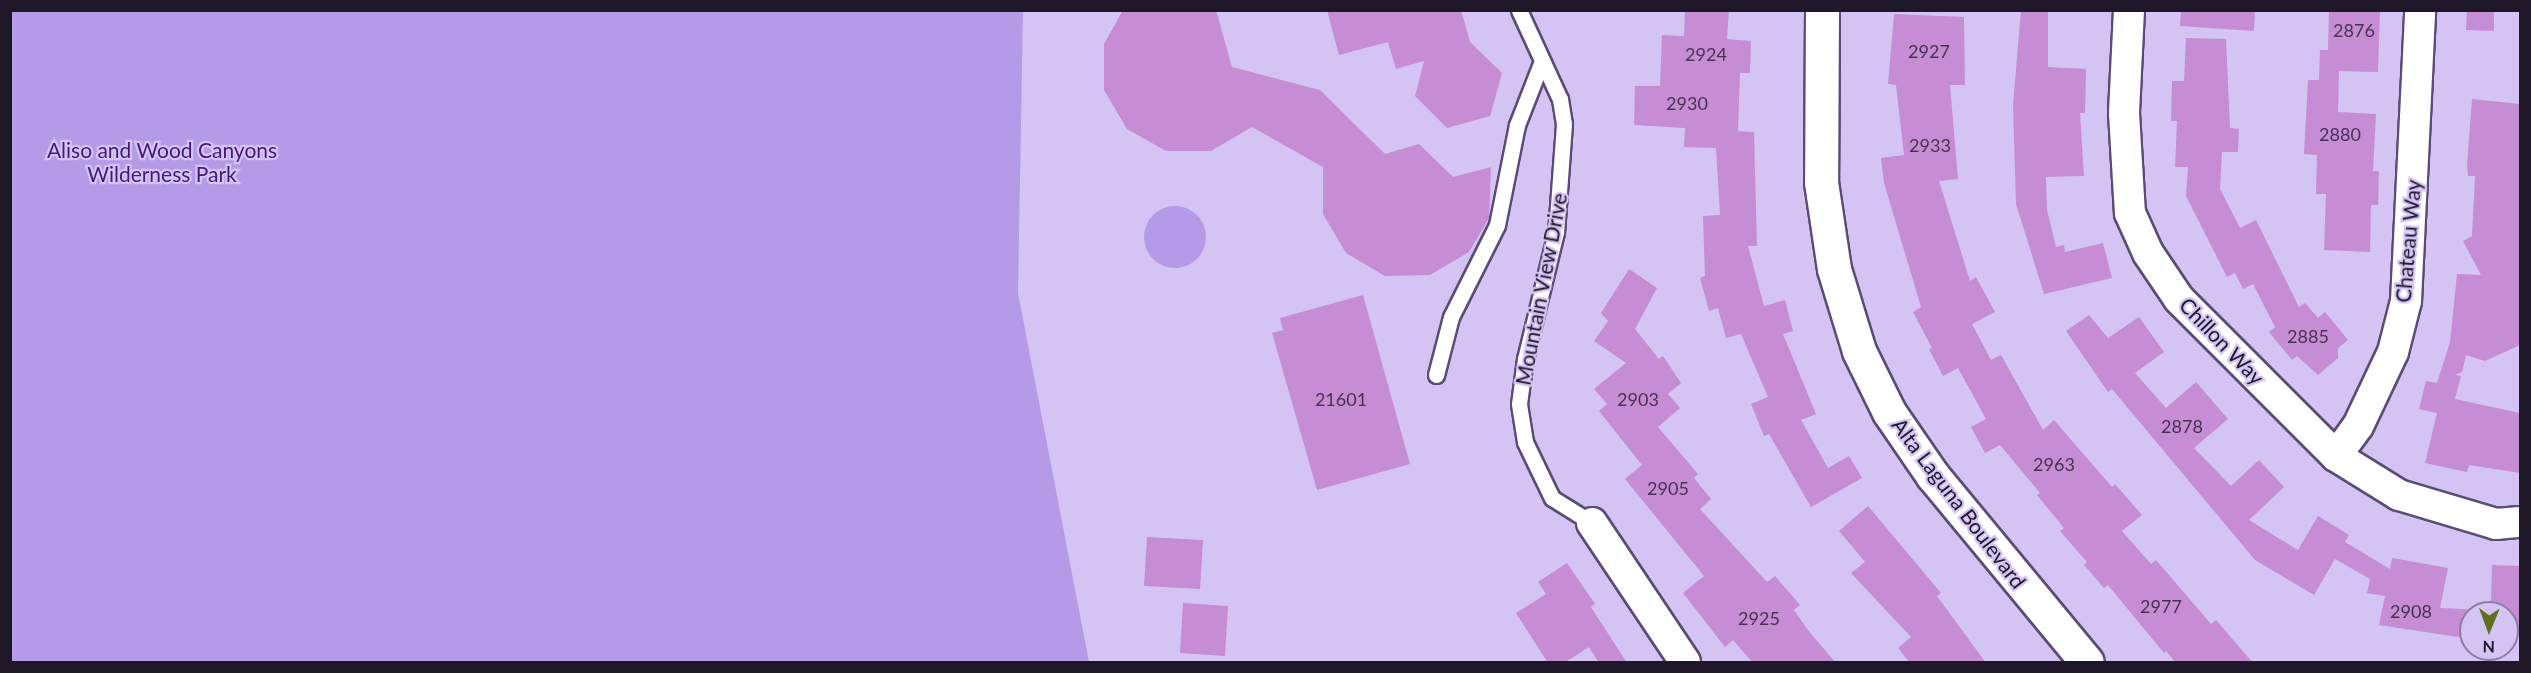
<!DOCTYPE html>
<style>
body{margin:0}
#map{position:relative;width:2531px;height:673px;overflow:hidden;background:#d3c4f3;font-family:Lato,sans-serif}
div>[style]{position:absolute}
.green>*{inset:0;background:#b59ae8}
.round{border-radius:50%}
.building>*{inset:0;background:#c68cd4}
.roads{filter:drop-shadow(2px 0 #5a4c75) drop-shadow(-2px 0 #5a4c75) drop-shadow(0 2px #5a4c75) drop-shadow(0 -2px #5a4c75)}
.service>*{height:15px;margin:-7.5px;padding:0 7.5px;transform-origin:7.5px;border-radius:7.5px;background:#fff}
.minor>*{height:30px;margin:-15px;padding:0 15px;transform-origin:15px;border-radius:15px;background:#fff}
.secondary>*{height:33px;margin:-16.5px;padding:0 16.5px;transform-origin:16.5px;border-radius:16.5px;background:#fff}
span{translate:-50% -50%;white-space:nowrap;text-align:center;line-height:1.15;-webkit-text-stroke:4.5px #d3c4f3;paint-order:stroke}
.number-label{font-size:18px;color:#473453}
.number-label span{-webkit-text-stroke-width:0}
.park-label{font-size:21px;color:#461978}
.street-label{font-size:21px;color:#1d1728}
.frame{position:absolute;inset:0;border:12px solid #1d1728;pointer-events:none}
.north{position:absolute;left:2459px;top:601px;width:60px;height:60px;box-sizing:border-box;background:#d3c4f3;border:2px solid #8a7fa2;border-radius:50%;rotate:181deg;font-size:16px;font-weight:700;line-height:24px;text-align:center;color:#1d1728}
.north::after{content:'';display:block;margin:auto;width:21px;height:27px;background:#5f6f1b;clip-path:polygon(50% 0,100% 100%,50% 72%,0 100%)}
</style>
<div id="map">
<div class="green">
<i style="clip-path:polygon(10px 11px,1023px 11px,1018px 293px,1089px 662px,11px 662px)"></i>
<i class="round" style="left:1144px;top:206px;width:62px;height:62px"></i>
</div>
<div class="building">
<i style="clip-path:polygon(1123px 10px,1216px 10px,1232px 67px,1320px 90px,1385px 154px,1419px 144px,1453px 177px,1491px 167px,1489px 218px,1469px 252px,1430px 275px,1385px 276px,1346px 253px,1323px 214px,1323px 167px,1252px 127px,1211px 151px,1166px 151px,1127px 129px,1104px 90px,1104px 44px)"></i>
<i style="clip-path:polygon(1327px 10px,1461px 10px,1470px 42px,1502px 73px,1490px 116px,1447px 128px,1415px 96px,1424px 61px,1396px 69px,1388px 42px,1339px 55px)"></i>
<i style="clip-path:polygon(1685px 10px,1729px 10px,1727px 39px,1751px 41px,1750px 73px,1740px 73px,1738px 131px,1754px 132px,1757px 246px,1748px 246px,1764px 306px,1785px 300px,1793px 331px,1783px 334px,1816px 414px,1801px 420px,1828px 468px,1849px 456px,1862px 478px,1811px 507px,1769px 434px,1764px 436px,1751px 404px,1768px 397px,1741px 334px,1726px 338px,1718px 308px,1709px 311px,1700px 278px,1705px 276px,1703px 216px,1720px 215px,1716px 148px,1684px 147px,1685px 128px,1634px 125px,1635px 86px,1660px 86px,1662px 35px,1684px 36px)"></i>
<i style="clip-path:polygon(2021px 10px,2048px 10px,2048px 67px,2086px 69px,2085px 113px,2080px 113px,2084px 176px,2046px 177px,2047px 210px,2056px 247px,2064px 245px,2065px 252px,2103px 243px,2112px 278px,2044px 294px,2016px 204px,2013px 105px)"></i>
<i style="clip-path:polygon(2181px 10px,2255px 10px,2254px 31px,2180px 26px)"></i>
<i style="clip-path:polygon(2329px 10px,2380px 10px,2378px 72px,2339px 71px,2338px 112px,2376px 114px,2373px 171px,2379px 171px,2378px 205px,2371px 205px,2370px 252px,2324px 250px,2326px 194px,2316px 194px,2317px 155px,2304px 154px,2308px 80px,2319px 80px,2320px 50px,2328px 50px)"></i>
<i style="clip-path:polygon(2467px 10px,2494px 10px,2494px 31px,2466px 30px)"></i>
<i style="clip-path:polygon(1894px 14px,1964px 17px,1965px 85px,1950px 85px,1958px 179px,1939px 181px,1970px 281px,1976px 277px,1995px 312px,1972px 324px,1991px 360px,2001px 355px,2043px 430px,2054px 420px,2112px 487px,2115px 484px,2142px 515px,2122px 531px,2151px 564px,2156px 560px,2211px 624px,2216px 620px,2253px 663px,2176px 663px,2166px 651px,2164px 653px,2108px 585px,2104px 588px,2084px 565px,2087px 562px,2060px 531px,2064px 528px,2037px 495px,2040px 493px,2000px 445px,1985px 453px,1971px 427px,1986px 419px,1958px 368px,1943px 376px,1929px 349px,1932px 348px,1913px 312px,1921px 307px,1884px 183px,1881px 158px,1904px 155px,1896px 85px,1888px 84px)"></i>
<i style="clip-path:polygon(2186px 38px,2226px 39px,2230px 128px,2239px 129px,2238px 152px,2222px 152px,2220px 189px,2240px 228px,2256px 220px,2299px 307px,2305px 303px,2318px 318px,2325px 312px,2348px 340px,2338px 348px,2338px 358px,2318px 375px,2297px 356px,2292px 360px,2269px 332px,2275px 327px,2253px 284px,2243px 289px,2235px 273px,2227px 277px,2186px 196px,2188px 167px,2175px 167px,2177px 121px,2171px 121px,2172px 81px,2184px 81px)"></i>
<i style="clip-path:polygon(2472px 99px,2520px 104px,2520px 345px,2485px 361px,2466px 355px,2462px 372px,2455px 375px,2461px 376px,2455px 399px,2520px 413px,2520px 473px,2469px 465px,2467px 472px,2425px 463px,2437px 413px,2419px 409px,2426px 381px,2437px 383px,2450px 342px,2457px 274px,2481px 275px,2463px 241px,2472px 236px,2475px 176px,2468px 176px,2467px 165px)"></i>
<i style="clip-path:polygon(1629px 269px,1657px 288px,1635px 329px,1659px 359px,1663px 356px,1681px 383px,1668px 394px,1680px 408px,1658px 427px,1698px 474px,1694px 478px,1711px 499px,1700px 509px,1767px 582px,1775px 576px,1800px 605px,1794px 610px,1807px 629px,1836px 663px,1753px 663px,1733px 640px,1725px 647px,1683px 593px,1704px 576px,1625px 479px,1642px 465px,1599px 411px,1607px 404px,1594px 389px,1626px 363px,1594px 341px,1608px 321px,1601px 313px)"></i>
<i style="clip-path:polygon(1363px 295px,1410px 464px,1317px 490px,1272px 333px,1283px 330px,1280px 318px)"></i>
<i style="clip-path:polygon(2089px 315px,2108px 338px,2139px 317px,2164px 352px,2135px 373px,2166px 408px,2196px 382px,2228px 419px,2194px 448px,2231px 486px,2259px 460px,2284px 487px,2249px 520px,2298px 550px,2318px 516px,2349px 535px,2345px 542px,2390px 569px,2392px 558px,2448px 568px,2440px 608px,2485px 610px,2485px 602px,2491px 603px,2492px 565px,2520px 566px,2520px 635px,2507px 635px,2507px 613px,2471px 613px,2471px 639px,2379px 625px,2385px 596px,2367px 593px,2370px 579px,2335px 559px,2314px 595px,2255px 560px,2112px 389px,2108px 392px,2066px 331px)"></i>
<i style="clip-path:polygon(1868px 506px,1941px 593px,1937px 596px,1986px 663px,1910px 663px,1898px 648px,1911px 637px,1851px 573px,1865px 562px,1839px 531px)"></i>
<i style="clip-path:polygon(1147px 537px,1203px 540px,1200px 589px,1144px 586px)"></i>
<i style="clip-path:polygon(1567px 563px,1595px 604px,1591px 607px,1627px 663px,1599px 663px,1589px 647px,1564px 663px,1548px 663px,1516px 613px,1546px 594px,1538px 582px)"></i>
<i style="clip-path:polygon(1183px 603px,1228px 606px,1225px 656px,1180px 653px)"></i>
</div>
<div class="roads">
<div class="service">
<i style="left:1519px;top:10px;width:98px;rotate:65.3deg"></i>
<i style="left:1560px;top:99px;width:25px;rotate:81deg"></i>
<i style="left:1564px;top:124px;width:108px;rotate:94.2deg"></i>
<i style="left:1556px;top:232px;width:131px;rotate:103.7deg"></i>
<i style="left:1525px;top:359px;width:45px;rotate:97.6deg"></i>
<i style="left:1519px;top:404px;width:38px;rotate:81deg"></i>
<i style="left:1525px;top:442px;width:62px;rotate:64.3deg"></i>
<i style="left:1552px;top:498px;width:47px;rotate:32deg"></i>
<i style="left:1436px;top:375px;width:60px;rotate:-75.5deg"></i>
<i style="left:1451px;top:317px;width:103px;rotate:-63.4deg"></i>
<i style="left:1497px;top:225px;width:102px;rotate:-78.7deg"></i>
<i style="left:1517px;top:125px;width:69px;rotate:-68.7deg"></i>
</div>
<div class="minor">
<i style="left:2129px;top:10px;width:103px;rotate:92.8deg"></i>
<i style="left:2124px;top:113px;width:100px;rotate:86.6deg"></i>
<i style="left:2130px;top:213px;width:44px;rotate:65.8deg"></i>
<i style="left:2148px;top:253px;width:55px;rotate:56deg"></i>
<i style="left:2179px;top:299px;width:222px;rotate:45deg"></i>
<i style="left:2336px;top:456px;width:74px;rotate:31.8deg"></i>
<i style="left:2399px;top:495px;width:101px;rotate:16.6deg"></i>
<i style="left:2496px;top:524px;width:24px;rotate:-5deg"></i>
<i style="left:2336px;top:456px;width:37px;rotate:-54deg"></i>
<i style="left:2358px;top:426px;width:82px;rotate:-64.7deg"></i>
<i style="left:2393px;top:352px;width:53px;rotate:-75.7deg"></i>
<i style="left:2406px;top:301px;width:291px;rotate:-87.2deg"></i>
<i style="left:1592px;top:523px;width:167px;rotate:56.2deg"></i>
</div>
<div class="secondary">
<i style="left:1822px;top:10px;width:172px;rotate:90.3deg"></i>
<i style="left:1821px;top:182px;width:88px;rotate:81.5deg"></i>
<i style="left:1834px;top:269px;width:86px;rotate:73deg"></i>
<i style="left:1859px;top:351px;width:68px;rotate:63.8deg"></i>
<i style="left:1889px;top:412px;width:78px;rotate:55.5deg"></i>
<i style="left:1933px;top:476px;width:241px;rotate:50.4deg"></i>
</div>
</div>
<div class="number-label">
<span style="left:2354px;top:30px">2876</span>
<span style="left:1929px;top:51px">2927</span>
<span style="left:1706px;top:54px">2924</span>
<span style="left:1687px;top:103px">2930</span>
<span style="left:2340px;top:134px">2880</span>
<span style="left:1930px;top:145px">2933</span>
<span style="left:2308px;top:336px">2885</span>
<span style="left:1341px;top:399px">21601</span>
<span style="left:1638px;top:399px">2903</span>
<span style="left:2182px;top:426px">2878</span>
<span style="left:2054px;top:464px">2963</span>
<span style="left:1668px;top:488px">2905</span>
<span style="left:2161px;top:606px">2977</span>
<span style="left:2411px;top:611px">2908</span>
<span style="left:1759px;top:618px">2925</span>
</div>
<div class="park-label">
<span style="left:162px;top:162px">Aliso and Wood Canyons<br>Wilderness Park</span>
</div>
<div class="street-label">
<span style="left:2408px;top:241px;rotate:-85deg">Chateau Way</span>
<span style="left:1541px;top:289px;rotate:-79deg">Mountain View Drive</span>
<span style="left:2222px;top:341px;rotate:46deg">Chillon Way</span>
<span style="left:1959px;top:503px;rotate:53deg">Alta Laguna Boulevard</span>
</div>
<div class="frame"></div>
<div class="north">N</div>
</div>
